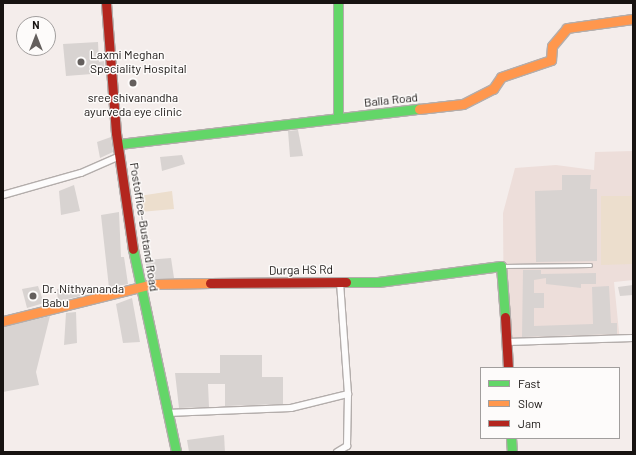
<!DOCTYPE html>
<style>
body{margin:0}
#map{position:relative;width:636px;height:455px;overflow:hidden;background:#f4edeb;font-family:Barlow,sans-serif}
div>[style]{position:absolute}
.built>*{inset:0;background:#eddeda}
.green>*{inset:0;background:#ecdecd}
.building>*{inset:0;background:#d8d3d1}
.roads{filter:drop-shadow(1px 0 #b3adab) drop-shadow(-1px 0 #b3adab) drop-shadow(0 1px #b3adab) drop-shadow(0 -1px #b3adab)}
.lane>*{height:3px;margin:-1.5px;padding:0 1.5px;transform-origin:1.5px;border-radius:1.5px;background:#fdfcfc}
.street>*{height:6px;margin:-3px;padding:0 3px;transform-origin:3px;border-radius:3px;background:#fdfcfc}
.fast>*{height:9px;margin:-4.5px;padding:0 4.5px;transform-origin:4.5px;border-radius:4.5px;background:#63d668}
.slow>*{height:9px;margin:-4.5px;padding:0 4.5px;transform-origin:4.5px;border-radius:4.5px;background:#ff974d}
.jam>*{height:9px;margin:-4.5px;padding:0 4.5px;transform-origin:4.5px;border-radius:4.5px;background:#b3261e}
.dots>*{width:11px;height:11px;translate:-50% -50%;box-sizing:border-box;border:2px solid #fdfbfa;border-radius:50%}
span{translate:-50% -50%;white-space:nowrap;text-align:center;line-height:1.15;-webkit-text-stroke:3px #fdfbfa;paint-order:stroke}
.poi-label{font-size:12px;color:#171311}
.left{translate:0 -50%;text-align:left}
.street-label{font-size:12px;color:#171311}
.frame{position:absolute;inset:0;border:4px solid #171311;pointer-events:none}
.legend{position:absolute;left:480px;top:367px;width:140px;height:72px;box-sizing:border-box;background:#fdfbfa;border:1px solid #a19e9d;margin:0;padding:5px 7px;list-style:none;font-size:12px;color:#171311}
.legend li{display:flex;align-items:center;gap:8px;height:20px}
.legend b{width:20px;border:1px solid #a19e9d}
.north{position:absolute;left:16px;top:16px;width:40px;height:40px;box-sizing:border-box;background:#fdfbfa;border:1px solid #a19e9d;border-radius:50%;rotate:0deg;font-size:11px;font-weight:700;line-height:16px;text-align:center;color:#171311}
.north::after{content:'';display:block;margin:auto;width:14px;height:18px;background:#645f5d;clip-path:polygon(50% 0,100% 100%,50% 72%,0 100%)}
</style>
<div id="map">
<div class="built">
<i style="clip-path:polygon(633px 151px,633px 280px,614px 282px,620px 342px,504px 345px,503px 213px,515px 168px,556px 165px,594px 170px,595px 152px)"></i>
</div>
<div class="green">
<i style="clip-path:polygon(172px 191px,174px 209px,140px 212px,139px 196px)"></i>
<i style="clip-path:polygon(601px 196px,633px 196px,633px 264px,601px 265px)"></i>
</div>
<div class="building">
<i style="clip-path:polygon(98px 42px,99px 62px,104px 61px,105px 73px,66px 76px,63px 44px)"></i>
<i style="clip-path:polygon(298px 130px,303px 156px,290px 157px,288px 131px)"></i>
<i style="clip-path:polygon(111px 137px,113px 152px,100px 158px,97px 142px)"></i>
<i style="clip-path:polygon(182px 155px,185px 164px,162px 171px,160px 157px)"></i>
<i style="clip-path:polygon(562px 175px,591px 175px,590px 189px,597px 189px,597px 261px,536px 262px,535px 191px,562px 190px)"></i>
<i style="clip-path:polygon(74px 185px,80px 211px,61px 215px,59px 191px)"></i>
<i style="clip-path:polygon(119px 212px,121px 257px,124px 257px,128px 284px,109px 288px,101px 215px)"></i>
<i style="clip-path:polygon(171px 258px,174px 278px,147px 279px,146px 260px)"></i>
<i style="clip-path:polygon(523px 270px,541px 270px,541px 274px,596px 273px,596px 284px,581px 284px,581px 288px,546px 284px,546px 278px,534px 280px,534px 293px,544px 293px,544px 308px,534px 308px,534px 326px,593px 324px,592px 287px,609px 286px,611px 323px,617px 323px,617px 334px,522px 337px)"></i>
<i style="clip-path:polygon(79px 285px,81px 296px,58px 301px,57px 289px)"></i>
<i style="clip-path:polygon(633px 285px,633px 295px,620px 296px,618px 287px)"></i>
<i style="clip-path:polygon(38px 286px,44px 303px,27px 308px,22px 289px)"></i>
<i style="clip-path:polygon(132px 298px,140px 342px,123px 343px,116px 304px)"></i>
<i style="clip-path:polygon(76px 312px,77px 343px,64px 345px,66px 313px)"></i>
<i style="clip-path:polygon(50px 316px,36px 372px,39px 385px,3px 392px,3px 327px)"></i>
<i style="clip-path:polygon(220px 355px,262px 355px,262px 377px,283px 377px,283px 404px,225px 406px,225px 384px,208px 384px,209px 407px,179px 408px,175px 373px,220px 373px)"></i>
<i style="clip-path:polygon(224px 435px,225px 452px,189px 452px,187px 440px)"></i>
</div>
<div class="roads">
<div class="lane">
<i style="left:503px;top:266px;width:87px;rotate:-0.7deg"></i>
</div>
<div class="street">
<i style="left:3px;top:195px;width:81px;rotate:-15.8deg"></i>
<i style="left:81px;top:173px;width:43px;rotate:-23.6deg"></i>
<i style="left:507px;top:342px;width:126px;rotate:-1.8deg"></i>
<i style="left:167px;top:413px;width:124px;rotate:-2.3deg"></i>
<i style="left:291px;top:408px;width:59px;rotate:-13.8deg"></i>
<i style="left:337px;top:452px;width:12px;rotate:-31deg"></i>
<i style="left:347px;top:446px;width:52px;rotate:-88.9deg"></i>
<i style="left:348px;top:394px;width:112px;rotate:-94.1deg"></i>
</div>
<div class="fast">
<i style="left:338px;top:3px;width:115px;rotate:90deg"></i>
<i style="left:119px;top:144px;width:302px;rotate:-6.7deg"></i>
<i style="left:133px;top:249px;width:208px;rotate:78deg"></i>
<i style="left:346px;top:282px;width:32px"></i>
<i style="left:378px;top:282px;width:124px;rotate:-7.4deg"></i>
<i style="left:501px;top:266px;width:51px;rotate:85.5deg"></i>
<i style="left:511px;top:438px;width:14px;rotate:86deg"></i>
</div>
<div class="slow">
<i style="left:419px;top:109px;width:44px;rotate:-6.5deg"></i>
<i style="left:463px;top:104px;width:34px;rotate:-27deg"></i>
<i style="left:493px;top:89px;width:14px;rotate:-56deg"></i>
<i style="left:501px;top:77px;width:53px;rotate:-18.8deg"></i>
<i style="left:551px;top:60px;width:14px;rotate:-86deg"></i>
<i style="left:552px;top:46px;width:23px;rotate:-50deg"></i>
<i style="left:567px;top:28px;width:67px;rotate:-7.8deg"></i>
<i style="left:3px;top:321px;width:154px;rotate:-13.9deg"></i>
<i style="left:153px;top:284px;width:57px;rotate:-1deg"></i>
</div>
<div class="jam">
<i style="left:106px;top:3px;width:130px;rotate:85.6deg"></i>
<i style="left:116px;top:133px;width:117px;rotate:81.7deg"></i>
<i style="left:210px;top:283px;width:136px;rotate:-0.4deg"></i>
<i style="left:505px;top:317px;width:51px;rotate:86.6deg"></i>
</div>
</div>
<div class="dots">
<i style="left:81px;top:62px;background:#645f5d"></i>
<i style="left:133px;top:83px;background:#645f5d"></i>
<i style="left:33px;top:296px;background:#645f5d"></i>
</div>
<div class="poi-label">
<span class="left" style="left:90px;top:62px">Laxmi Meghan<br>Speciality Hospital</span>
<span style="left:133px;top:105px">sree shivanandha<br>ayurveda eye clinic</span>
<span class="left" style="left:42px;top:296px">Dr. Nithyananda<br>Babu</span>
</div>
<div class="street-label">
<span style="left:391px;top:100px;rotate:-6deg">Balla Road</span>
<span style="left:144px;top:227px;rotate:81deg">Postoffice-Bustand Road</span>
<span style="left:301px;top:270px;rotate:-1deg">Durga HS Rd</span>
</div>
<div class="frame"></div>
<ul class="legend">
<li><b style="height:5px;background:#63d668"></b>Fast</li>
<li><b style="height:5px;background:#ff974d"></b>Slow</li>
<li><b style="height:5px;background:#b3261e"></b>Jam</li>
</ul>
<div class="north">N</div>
</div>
